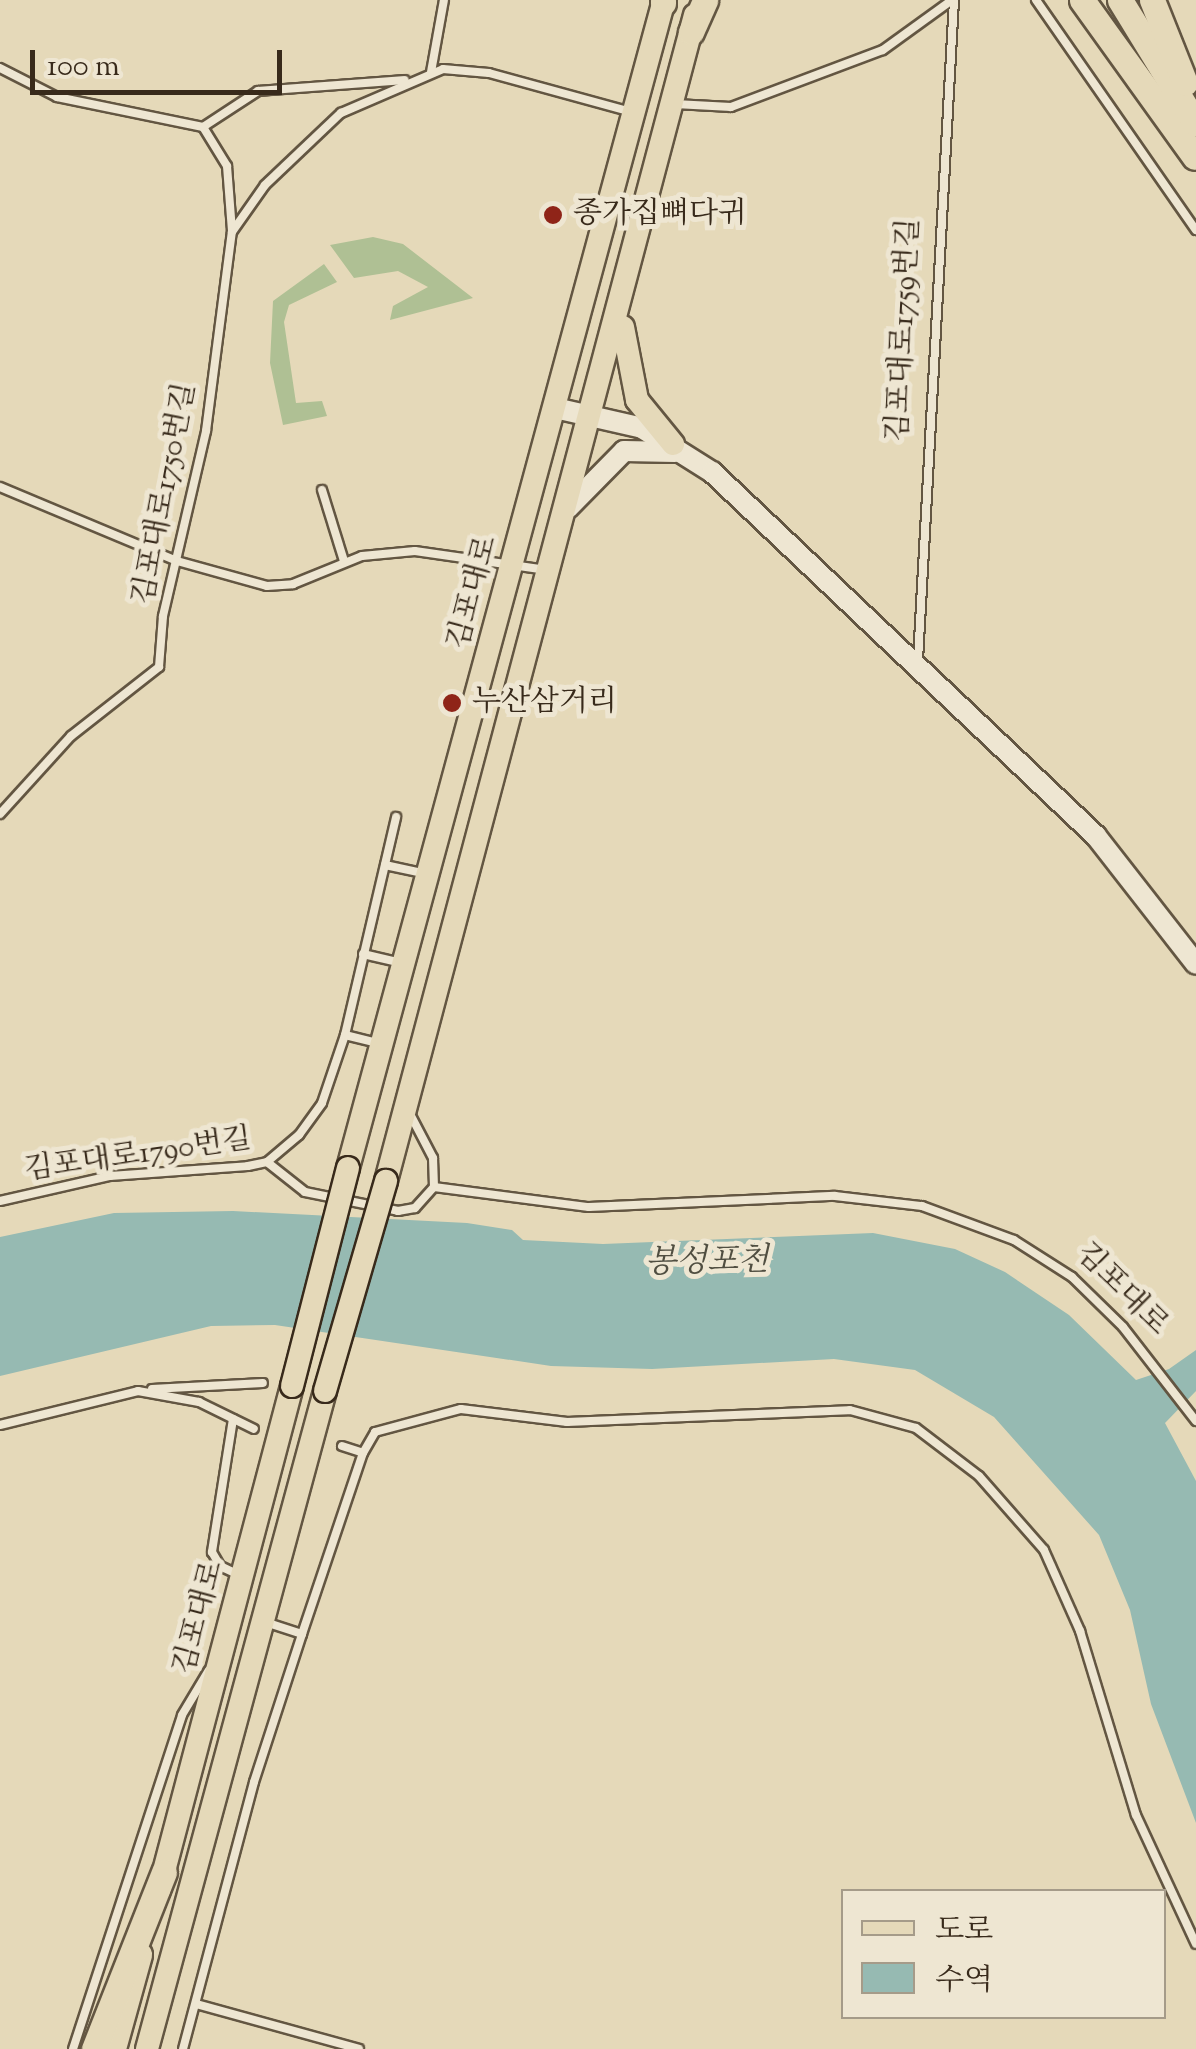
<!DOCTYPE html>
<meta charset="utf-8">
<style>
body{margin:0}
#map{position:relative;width:1196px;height:2049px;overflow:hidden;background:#e5d9b9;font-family:"Sorts Mill Goudy","Noto Serif KR",serif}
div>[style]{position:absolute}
.green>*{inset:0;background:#afc094}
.water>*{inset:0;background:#96bab2}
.roads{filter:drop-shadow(2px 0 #635642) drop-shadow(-2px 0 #635642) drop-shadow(0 2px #635642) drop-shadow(0 -2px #635642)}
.lane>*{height:8px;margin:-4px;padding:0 4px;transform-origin:4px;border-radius:4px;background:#eee6d2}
.secondary>*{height:20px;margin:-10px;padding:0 10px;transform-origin:10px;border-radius:10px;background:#eee6d2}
.primary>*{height:22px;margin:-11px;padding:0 11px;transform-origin:11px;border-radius:11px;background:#e5d9b9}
.highway>*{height:25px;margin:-12.5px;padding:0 12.5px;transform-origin:12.5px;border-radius:12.5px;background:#e5d9b9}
.bridges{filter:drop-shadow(2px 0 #382a1b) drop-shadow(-2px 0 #382a1b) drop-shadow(0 2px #382a1b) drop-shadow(0 -2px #382a1b)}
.primary-bridge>*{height:22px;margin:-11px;padding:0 11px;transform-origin:11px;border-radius:11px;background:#e5d9b9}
.dots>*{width:28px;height:28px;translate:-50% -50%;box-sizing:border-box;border:5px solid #eee6d2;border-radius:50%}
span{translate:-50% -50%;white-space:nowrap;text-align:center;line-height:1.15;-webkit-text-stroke:10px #eee6d2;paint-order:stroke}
.poi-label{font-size:30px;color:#382a1b}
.left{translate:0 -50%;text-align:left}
.street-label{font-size:30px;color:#382a1b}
.water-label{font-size:32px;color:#504e41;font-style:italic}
.legend{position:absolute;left:841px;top:1889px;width:325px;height:130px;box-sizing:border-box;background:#eee6d2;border:2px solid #a59b89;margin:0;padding:12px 18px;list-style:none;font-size:30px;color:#382a1b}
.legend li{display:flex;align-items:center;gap:20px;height:50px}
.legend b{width:50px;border:2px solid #a59b89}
.scale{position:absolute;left:30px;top:50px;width:252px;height:45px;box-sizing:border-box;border:5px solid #382a1b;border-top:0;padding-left:12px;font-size:30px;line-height:35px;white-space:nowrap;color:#382a1b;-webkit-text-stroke:8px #eee6d2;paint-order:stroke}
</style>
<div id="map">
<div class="green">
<i style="clip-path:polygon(373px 237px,403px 244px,473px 298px,390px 320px,393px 306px,428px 287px,398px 271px,354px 278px,330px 245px)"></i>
<i style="clip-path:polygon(324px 264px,337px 282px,289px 305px,284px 322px,296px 403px,322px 401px,327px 416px,283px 425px,270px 363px,273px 301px)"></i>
</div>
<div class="water">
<i style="clip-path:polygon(233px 1211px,467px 1223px,512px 1230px,523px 1240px,603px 1244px,873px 1233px,955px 1249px,1005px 1272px,1069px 1315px,1136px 1380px,1169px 1369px,1196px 1350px,1196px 1391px,1165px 1423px,1196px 1481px,1196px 1823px,1151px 1704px,1130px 1610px,1099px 1535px,994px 1417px,915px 1370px,834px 1359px,652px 1369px,551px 1366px,275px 1325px,211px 1326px,0 1376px,0 1237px,114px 1213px)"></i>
</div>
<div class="roads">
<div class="lane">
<i style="left:1036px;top:0;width:280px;rotate:55.2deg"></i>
<i style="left:0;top:68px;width:64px;rotate:27deg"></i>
<i style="left:57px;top:97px;width:149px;rotate:11.6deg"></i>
<i style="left:203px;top:127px;width:46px;rotate:58.4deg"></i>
<i style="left:227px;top:166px;width:65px;rotate:85.6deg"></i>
<i style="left:431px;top:72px;width:73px;rotate:-79.8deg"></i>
<i style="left:675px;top:104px;width:56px;rotate:3.1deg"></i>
<i style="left:731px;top:107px;width:162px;rotate:-20.6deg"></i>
<i style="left:883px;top:50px;width:85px;rotate:-35.9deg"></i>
<i style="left:203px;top:127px;width:66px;rotate:-33.2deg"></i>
<i style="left:258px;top:91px;width:147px;rotate:-4.3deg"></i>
<i style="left:0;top:487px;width:192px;rotate:22.7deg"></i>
<i style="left:177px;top:561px;width:93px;rotate:15.5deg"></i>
<i style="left:267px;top:586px;width:26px;rotate:-4deg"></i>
<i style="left:293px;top:584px;width:74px;rotate:-22.1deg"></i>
<i style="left:362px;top:556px;width:53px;rotate:-5.4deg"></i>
<i style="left:415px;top:551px;width:133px;rotate:8.2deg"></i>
<i style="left:322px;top:490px;width:74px;rotate:72.8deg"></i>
<i style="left:918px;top:660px;width:661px;rotate:-86.88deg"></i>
<i style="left:0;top:814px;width:105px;rotate:-47.7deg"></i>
<i style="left:71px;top:736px;width:112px;rotate:-38.1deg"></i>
<i style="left:159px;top:667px;width:51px;rotate:-85.5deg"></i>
<i style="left:163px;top:616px;width:190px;rotate:-76.9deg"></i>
<i style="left:206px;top:431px;width:201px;rotate:-82.6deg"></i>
<i style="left:232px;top:232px;width:57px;rotate:-54.9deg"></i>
<i style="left:265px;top:185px;width:105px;rotate:-43.5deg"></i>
<i style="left:341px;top:113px;width:111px;rotate:-23.3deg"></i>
<i style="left:443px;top:69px;width:46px;rotate:5deg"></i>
<i style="left:489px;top:73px;width:144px;rotate:15.3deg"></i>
<i style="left:385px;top:865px;width:40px;rotate:12deg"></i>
<i style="left:363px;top:954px;width:37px;rotate:13deg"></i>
<i style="left:345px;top:1035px;width:33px;rotate:14deg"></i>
<i style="left:409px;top:1112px;width:52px;rotate:62.4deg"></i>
<i style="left:433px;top:1158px;width:29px;rotate:88deg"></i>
<i style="left:267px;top:1162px;width:48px;rotate:38.3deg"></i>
<i style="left:305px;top:1192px;width:95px;rotate:11.5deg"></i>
<i style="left:398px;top:1211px;width:17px;rotate:-10deg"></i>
<i style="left:415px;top:1208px;width:28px;rotate:-48deg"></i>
<i style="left:434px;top:1187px;width:156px;rotate:7.4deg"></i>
<i style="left:589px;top:1207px;width:246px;rotate:-2.6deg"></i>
<i style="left:835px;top:1196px;width:88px;rotate:6.6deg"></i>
<i style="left:922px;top:1206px;width:98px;rotate:20.3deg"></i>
<i style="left:1014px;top:1240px;width:69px;rotate:32.5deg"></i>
<i style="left:1072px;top:1277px;width:71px;rotate:44.4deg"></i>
<i style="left:1123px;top:1327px;width:119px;rotate:52.2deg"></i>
<i style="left:0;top:1201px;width:113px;rotate:-12.8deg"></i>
<i style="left:110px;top:1176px;width:138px;rotate:-4.1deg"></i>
<i style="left:248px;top:1166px;width:19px;rotate:-12deg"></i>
<i style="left:267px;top:1162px;width:42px;rotate:-40.2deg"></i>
<i style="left:299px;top:1135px;width:39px;rotate:-54deg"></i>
<i style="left:322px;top:1103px;width:72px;rotate:-71.3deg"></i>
<i style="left:345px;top:1035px;width:224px;rotate:-76.8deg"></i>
<i style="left:152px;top:1389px;width:111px;rotate:-3.1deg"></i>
<i style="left:233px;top:1419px;width:135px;rotate:99deg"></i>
<i style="left:212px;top:1552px;width:16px;rotate:60deg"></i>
<i style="left:220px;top:1566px;width:19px;rotate:25deg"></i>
<i style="left:0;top:1425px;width:142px;rotate:-13.8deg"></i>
<i style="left:138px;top:1391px;width:62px;rotate:10.2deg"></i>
<i style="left:199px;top:1402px;width:61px;rotate:26.1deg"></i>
<i style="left:342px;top:1446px;width:22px;rotate:18deg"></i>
<i style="left:363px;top:1453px;width:24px;rotate:-60deg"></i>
<i style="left:375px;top:1432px;width:89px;rotate:-15deg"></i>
<i style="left:461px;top:1409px;width:107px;rotate:7deg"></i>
<i style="left:567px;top:1422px;width:283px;rotate:-2.4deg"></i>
<i style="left:850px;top:1410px;width:68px;rotate:15.3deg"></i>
<i style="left:916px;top:1428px;width:79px;rotate:37.3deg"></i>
<i style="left:979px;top:1476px;width:98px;rotate:48.7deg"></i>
<i style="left:1044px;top:1550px;width:89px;rotate:66deg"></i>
<i style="left:1080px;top:1631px;width:192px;rotate:73.1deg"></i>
<i style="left:1136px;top:1815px;width:142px;rotate:65.1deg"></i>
<i style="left:302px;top:1634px;width:191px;rotate:-71.4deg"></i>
<i style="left:196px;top:2004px;width:169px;rotate:15.4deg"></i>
<i style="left:73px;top:2049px;width:351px;rotate:-71.9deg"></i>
<i style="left:182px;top:1715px;width:52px;rotate:-59deg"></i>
<i style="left:183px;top:2049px;width:276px;rotate:-75.1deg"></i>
<i style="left:254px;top:1782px;width:156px;rotate:-72deg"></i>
<i style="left:302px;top:1634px;width:38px;rotate:-162deg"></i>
</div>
<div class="secondary">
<i style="left:555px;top:408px;width:89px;rotate:12.9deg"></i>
<i style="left:642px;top:428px;width:83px;rotate:32.2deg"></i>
<i style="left:712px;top:472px;width:529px;rotate:43.47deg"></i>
<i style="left:1096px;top:836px;width:162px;rotate:52deg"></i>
<i style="left:568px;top:508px;width:80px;rotate:-45.5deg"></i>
<i style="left:624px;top:451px;width:51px;rotate:1.1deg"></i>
</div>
<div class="primary">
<i style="left:623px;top:327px;width:74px;rotate:79.1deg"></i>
<i style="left:637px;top:400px;width:57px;rotate:50.7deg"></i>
<i style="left:348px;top:1168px;width:1210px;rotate:-74.86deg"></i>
<i style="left:386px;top:1181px;width:1206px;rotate:-75.16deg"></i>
<i style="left:159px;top:1890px;width:521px;rotate:-75.22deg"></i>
<i style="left:115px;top:2049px;width:98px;rotate:-74.5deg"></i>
<i style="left:147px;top:2049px;width:682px;rotate:-74.86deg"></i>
</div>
<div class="highway">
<i style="left:1082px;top:0;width:193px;rotate:54.3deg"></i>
<i style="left:1120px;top:0;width:145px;rotate:58.5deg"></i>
<i style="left:1152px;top:0;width:89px;rotate:68.3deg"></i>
<i style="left:663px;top:3px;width:3px;rotate:-90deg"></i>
<i style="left:691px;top:32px;width:35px;rotate:-66deg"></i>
<i style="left:94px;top:2049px;width:190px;rotate:-68.4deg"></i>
</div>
</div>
<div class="bridges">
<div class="primary-bridge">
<i style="left:292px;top:1386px;width:225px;rotate:-75.6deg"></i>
<i style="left:325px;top:1391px;width:219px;rotate:-73.8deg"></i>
</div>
</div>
<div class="dots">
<i style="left:553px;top:215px;background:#8f2418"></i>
<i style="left:452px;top:703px;background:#8f2418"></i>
</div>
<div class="poi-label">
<span class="left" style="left:573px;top:215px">종가집뼈다귀</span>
<span class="left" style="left:472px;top:703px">누산삼거리</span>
</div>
<div class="street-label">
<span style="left:905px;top:330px;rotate:-87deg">김포대로1759번길</span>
<span style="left:166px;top:494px;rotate:-79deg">김포대로1750번길</span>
<span style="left:474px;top:593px;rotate:-75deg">김포대로</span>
<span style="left:138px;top:1156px;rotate:-8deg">김포대로1790번길</span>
<span style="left:1121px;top:1290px;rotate:45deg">김포대로</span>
<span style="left:200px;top:1618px;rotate:-75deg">김포대로</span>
</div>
<div class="water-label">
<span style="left:707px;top:1263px;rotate:-1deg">봉성포천</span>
</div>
<ul class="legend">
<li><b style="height:12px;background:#e5d9b9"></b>도로</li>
<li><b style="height:28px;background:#96bab2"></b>수역</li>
</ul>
<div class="scale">100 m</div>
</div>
